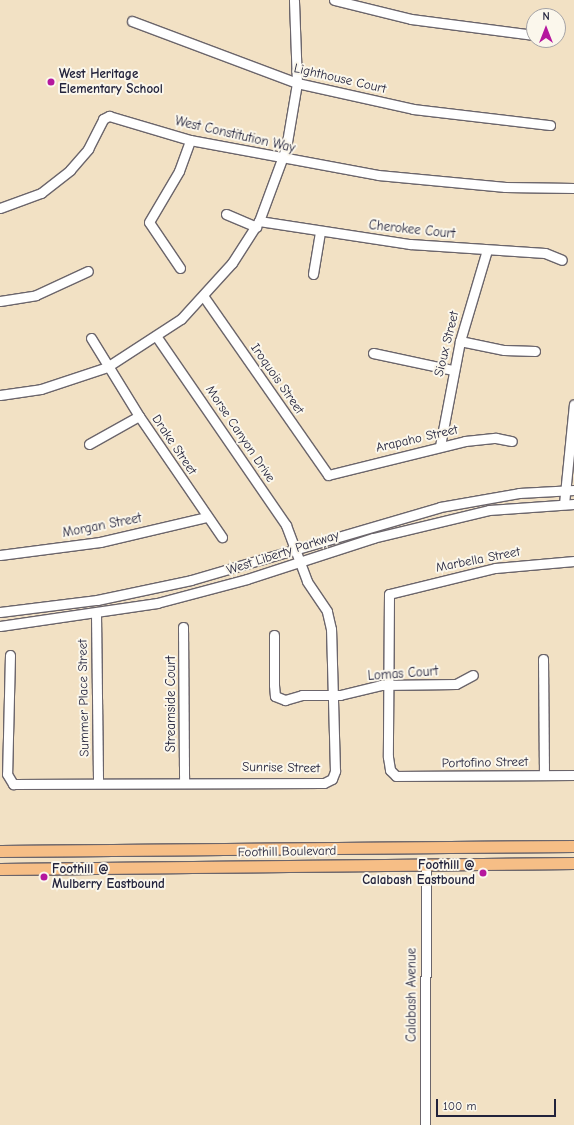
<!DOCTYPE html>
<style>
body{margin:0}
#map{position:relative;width:574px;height:1125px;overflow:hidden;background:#f2e1c4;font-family:"Comic Neue",sans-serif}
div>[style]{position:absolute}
.roads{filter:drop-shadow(1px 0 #6b656b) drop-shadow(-1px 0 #6b656b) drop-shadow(0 1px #6b656b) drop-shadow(0 -1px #6b656b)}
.minor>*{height:9px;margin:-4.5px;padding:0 4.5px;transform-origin:4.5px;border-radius:4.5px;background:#fff}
.major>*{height:11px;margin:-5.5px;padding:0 5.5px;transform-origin:5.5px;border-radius:5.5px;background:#f6be86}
.dots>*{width:11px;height:11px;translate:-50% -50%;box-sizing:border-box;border:2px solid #fbf7ec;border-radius:50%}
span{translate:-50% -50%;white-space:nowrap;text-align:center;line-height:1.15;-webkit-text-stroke:4px #fbf7ec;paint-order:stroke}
.poi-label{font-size:13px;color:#22223b;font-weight:700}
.left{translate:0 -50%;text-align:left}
.right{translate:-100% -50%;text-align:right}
.street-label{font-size:13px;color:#22223b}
.north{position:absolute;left:526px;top:8px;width:40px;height:40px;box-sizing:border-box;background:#fbf7ec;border:1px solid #a4a2a5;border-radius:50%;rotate:0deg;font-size:11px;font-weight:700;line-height:16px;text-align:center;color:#22223b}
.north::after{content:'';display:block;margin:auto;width:14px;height:18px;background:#b5179e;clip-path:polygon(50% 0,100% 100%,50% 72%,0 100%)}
.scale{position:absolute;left:436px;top:1099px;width:120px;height:18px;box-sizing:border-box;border:2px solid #22223b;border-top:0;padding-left:5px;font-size:12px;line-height:14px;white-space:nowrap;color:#22223b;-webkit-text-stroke:3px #fbf7ec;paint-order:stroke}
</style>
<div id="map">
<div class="roads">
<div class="minor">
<i style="left:334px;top:0;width:79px;rotate:13.9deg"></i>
<i style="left:411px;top:19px;width:124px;rotate:7.4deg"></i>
<i style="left:132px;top:21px;width:176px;rotate:20.6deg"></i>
<i style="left:297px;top:83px;width:119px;rotate:12.6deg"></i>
<i style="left:413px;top:109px;width:138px;rotate:6.7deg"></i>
<i style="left:0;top:208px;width:44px;rotate:-20.1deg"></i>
<i style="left:41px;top:193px;width:37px;rotate:-38deg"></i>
<i style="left:70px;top:170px;width:28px;rotate:-49deg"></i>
<i style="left:88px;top:149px;width:34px;rotate:-63deg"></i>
<i style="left:103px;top:119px;width:7px;rotate:-27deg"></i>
<i style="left:109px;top:116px;width:84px;rotate:16.5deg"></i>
<i style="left:190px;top:140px;width:191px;rotate:10.5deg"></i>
<i style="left:378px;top:175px;width:128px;rotate:5.4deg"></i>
<i style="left:505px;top:187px;width:69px;rotate:0.8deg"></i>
<i style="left:226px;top:214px;width:33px;rotate:23deg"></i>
<i style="left:259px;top:221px;width:153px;rotate:8.7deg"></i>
<i style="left:410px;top:244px;width:135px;rotate:3.8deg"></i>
<i style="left:545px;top:253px;width:18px;rotate:22deg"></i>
<i style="left:180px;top:268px;width:55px;rotate:-124deg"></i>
<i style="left:149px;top:222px;width:59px;rotate:-59.5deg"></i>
<i style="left:179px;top:171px;width:33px;rotate:-70deg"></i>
<i style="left:313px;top:274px;width:43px;rotate:-80.5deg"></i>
<i style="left:204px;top:297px;width:217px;rotate:55.1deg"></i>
<i style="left:328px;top:475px;width:141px;rotate:-13.9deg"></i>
<i style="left:465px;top:441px;width:31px;rotate:-6deg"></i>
<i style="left:496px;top:438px;width:16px;rotate:11deg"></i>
<i style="left:0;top:301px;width:36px;rotate:-9deg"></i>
<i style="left:36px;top:295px;width:57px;rotate:-24.8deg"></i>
<i style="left:91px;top:338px;width:92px;rotate:58.4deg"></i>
<i style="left:139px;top:416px;width:147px;rotate:55.6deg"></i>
<i style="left:460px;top:341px;width:45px;rotate:11.6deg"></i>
<i style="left:504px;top:350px;width:31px;rotate:2deg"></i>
<i style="left:373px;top:353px;width:82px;rotate:12deg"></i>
<i style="left:0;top:395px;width:41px;rotate:-8.3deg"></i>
<i style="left:41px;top:389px;width:70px;rotate:-18.4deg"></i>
<i style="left:107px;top:367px;width:88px;rotate:-33deg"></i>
<i style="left:181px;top:319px;width:76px;rotate:-47.7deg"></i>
<i style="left:232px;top:263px;width:50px;rotate:-57.3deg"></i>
<i style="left:259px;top:221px;width:78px;rotate:-69.7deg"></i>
<i style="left:286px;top:148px;width:66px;rotate:-80.4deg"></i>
<i style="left:297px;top:83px;width:83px;rotate:-92.1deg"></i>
<i style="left:89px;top:444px;width:57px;rotate:-29.2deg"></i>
<i style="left:440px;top:446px;width:107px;rotate:-79.2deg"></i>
<i style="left:460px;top:341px;width:95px;rotate:-73.5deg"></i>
<i style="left:564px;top:504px;width:100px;rotate:-84.3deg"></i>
<i style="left:0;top:555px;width:101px;rotate:-7.4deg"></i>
<i style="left:100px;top:542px;width:110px;rotate:-13.2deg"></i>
<i style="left:574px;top:561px;width:79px;rotate:174.9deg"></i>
<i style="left:495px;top:568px;width:109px;rotate:166.2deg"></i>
<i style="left:389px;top:594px;width:163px;rotate:90.4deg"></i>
<i style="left:388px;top:757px;width:13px;rotate:81deg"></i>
<i style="left:390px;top:770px;width:8px;rotate:45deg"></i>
<i style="left:396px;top:776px;width:178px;rotate:-0.3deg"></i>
<i style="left:0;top:612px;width:98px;rotate:-7.1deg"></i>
<i style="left:97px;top:600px;width:96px;rotate:-12deg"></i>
<i style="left:191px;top:580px;width:259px;rotate:-16.3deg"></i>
<i style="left:440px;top:507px;width:80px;rotate:-10deg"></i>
<i style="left:519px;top:493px;width:55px;rotate:-3.1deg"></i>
<i style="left:96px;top:614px;width:168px;rotate:89.3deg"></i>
<i style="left:0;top:626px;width:159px;rotate:-8.3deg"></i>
<i style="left:157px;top:603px;width:93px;rotate:-14.9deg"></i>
<i style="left:247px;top:579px;width:133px;rotate:-18deg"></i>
<i style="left:373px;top:538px;width:119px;rotate:-13.6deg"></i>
<i style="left:489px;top:510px;width:85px;rotate:-4deg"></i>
<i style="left:183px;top:627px;width:154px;rotate:89.6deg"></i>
<i style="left:274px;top:635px;width:50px;rotate:90deg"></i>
<i style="left:274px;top:685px;width:11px;rotate:85deg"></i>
<i style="left:275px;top:696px;width:11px;rotate:22deg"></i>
<i style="left:285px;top:700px;width:18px;rotate:-16deg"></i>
<i style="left:302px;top:695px;width:38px"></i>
<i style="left:340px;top:695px;width:42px;rotate:-13.7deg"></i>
<i style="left:381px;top:685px;width:75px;rotate:-0.8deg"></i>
<i style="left:456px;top:684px;width:19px;rotate:-28deg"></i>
<i style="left:10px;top:655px;width:119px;rotate:91.4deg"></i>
<i style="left:7px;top:774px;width:12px;rotate:59deg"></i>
<i style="left:13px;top:784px;width:311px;rotate:-0.2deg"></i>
<i style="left:324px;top:783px;width:9px;rotate:-27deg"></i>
<i style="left:332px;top:779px;width:9px;rotate:-69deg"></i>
<i style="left:335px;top:771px;width:142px;rotate:-91.6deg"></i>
<i style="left:331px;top:629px;width:18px;rotate:-103deg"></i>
<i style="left:327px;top:611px;width:36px;rotate:-124deg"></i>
<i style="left:307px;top:581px;width:60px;rotate:-110.6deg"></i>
<i style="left:286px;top:525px;width:228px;rotate:-124.5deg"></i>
<i style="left:543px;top:659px;width:116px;rotate:89.5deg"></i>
<i style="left:425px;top:1125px;width:261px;rotate:-89.8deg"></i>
</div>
<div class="major">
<i style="left:0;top:851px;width:574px;rotate:-0.5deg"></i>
<i style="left:0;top:869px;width:574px;rotate:-0.6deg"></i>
</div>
</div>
<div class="dots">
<i style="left:51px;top:82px;background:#b5179e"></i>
<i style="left:483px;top:873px;background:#b5179e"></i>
<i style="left:44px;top:877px;background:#b5179e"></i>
</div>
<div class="poi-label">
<span class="left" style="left:59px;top:82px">West Heritage<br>Elementary School</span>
<span class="right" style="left:475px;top:873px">Foothill @<br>Calabash Eastbound</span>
<span class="left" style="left:52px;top:877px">Foothill @<br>Mulberry Eastbound</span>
</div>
<div class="street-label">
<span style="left:340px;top:79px;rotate:13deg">Lighthouse Court</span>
<span style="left:235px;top:135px;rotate:13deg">West Constitution Way</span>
<span style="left:412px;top:230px;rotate:6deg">Cherokee Court</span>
<span style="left:447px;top:344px;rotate:-76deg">Sioux Street</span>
<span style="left:277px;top:379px;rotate:55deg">Iroquois Street</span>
<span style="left:240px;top:434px;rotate:56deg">Morse Canyon Drive</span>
<span style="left:417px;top:439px;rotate:-13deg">Arapaho Street</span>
<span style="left:174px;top:445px;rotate:56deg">Drake Street</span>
<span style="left:102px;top:526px;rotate:-11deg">Morgan Street</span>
<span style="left:283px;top:553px;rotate:-18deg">West Liberty Parkway</span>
<span style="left:478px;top:560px;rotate:-11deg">Marbella Street</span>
<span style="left:403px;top:674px;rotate:-4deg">Lomas Court</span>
<span style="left:84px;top:698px;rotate:-91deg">Summer Place Street</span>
<span style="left:171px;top:704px;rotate:-90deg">Streamside Court</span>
<span style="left:485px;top:763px;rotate:-1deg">Portofino Street</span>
<span style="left:281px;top:768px;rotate:1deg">Sunrise Street</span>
<span style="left:287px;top:852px;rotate:-1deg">Foothill Boulevard</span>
<span style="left:412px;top:995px;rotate:-90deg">Calabash Avenue</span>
</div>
<div class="north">N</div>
<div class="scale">100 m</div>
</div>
